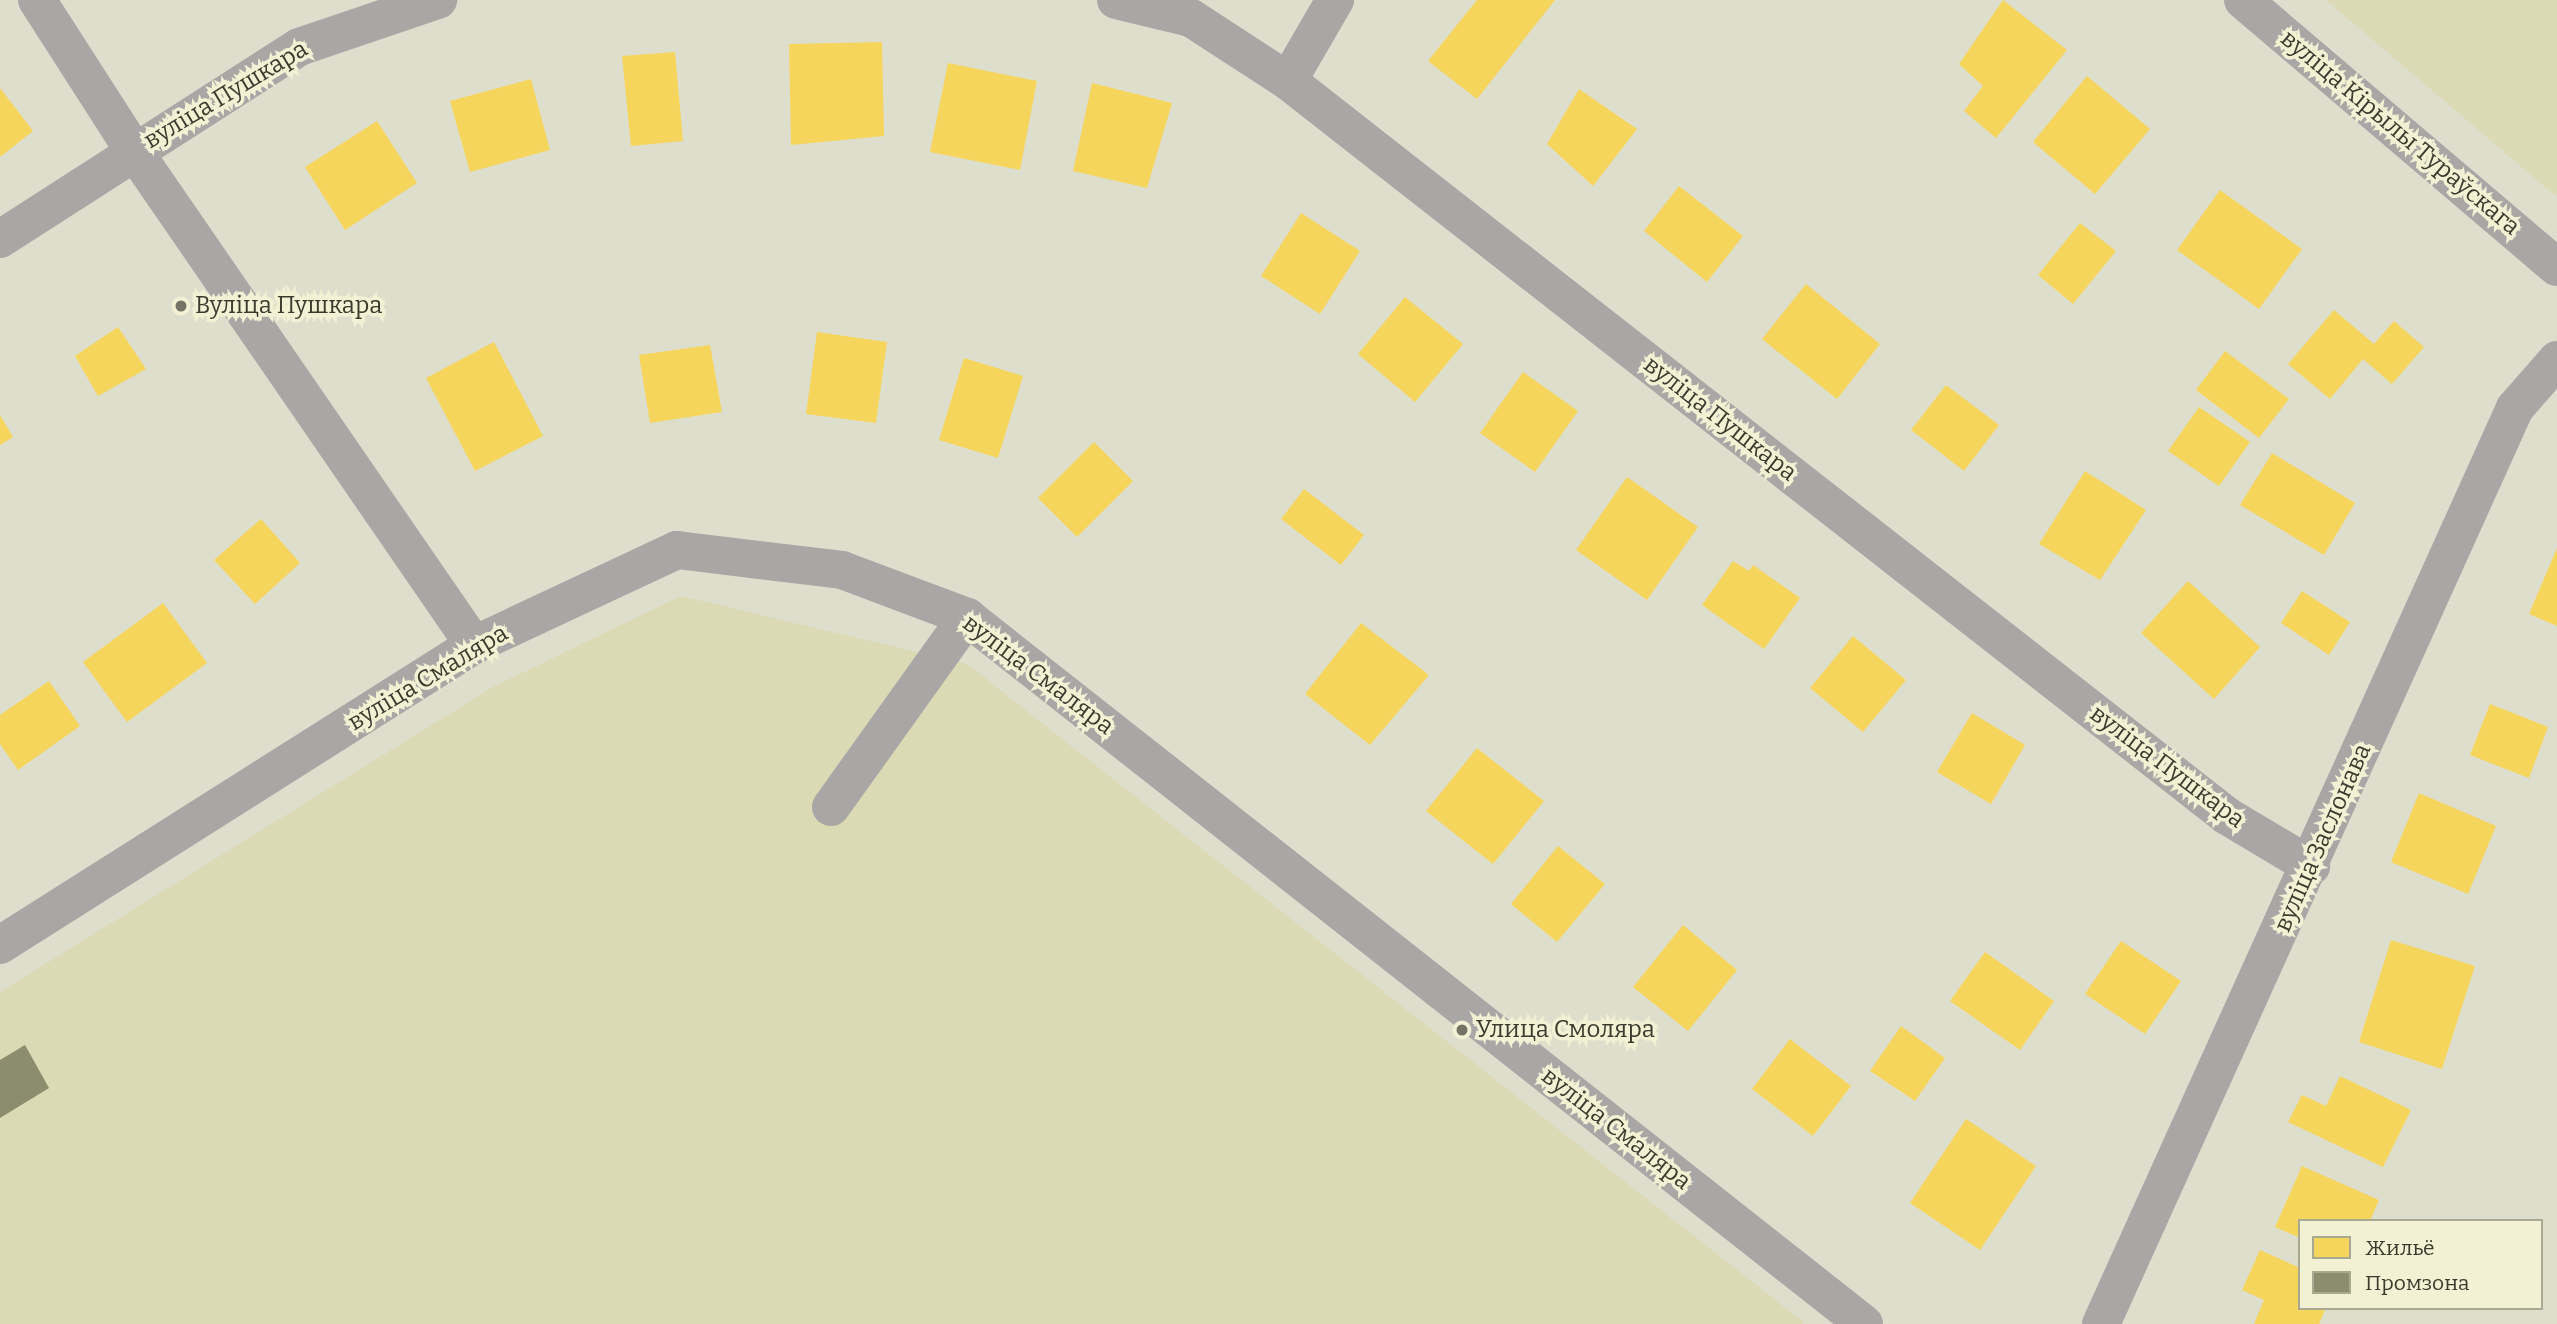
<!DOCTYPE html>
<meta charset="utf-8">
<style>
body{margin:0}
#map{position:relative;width:2557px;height:1324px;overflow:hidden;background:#dedecd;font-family:Bitter,serif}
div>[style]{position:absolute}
.green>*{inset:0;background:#dbdab5}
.homes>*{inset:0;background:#f6d55c}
.industry>*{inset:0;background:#8c8c6e}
.minor>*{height:38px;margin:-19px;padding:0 19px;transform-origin:19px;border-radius:19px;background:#a9a6a6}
.dots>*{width:19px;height:19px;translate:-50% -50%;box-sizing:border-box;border:4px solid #f2f1d3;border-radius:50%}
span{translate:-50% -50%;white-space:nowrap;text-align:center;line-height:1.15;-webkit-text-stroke:7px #f2f1d3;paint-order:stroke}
.street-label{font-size:24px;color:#3b3b2f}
.poi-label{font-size:24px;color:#3b3b2f}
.left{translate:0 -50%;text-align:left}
.legend{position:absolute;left:2298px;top:1219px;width:245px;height:91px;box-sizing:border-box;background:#f2f1d3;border:2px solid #a9a891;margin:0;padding:9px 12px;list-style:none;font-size:21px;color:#3b3b2f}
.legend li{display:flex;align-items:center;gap:14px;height:35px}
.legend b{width:35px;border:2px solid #a9a891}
</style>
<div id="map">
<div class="green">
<i style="clip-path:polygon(2326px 0,2557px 0,2557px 197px)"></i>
<i style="clip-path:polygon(681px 596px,967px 664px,1806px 1324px,0 1324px,0 992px,493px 687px)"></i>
</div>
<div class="homes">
<i style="clip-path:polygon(1477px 0,1555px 0,1477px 99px,1428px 61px)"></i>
<i style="clip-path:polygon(2003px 0,2067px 50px,1996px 138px,1964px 111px,1983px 86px,1959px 64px)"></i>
<i style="clip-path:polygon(882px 42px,884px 136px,791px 145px,789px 44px)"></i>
<i style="clip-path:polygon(675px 52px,683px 141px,631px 146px,622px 56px)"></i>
<i style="clip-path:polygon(948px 63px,1037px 81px,1020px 170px,930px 152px)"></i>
<i style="clip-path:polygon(2087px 76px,2150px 129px,2095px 194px,2033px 142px)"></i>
<i style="clip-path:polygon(531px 79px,550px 150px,470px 172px,450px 101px)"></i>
<i style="clip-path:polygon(1092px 83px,1172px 103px,1147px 188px,1073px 171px)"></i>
<i style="clip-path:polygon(0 88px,33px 131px,0 157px)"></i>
<i style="clip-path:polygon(1579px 89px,1637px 129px,1593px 186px,1547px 144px)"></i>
<i style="clip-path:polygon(377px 121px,417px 183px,345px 230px,305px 167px)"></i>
<i style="clip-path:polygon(1679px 186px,1743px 236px,1707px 282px,1644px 231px)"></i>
<i style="clip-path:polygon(2220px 190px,2302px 249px,2259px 309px,2177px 250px)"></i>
<i style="clip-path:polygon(1301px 213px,1360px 251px,1320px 314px,1261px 276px)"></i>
<i style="clip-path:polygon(2080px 223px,2116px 251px,2073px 304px,2038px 275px)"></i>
<i style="clip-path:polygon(1806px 284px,1880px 344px,1837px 399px,1762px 339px)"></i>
<i style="clip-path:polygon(1405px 297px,1463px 344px,1415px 402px,1358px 354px)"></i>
<i style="clip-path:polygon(2334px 310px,2374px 344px,2394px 321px,2424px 347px,2392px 384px,2363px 359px,2330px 399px,2288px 364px)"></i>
<i style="clip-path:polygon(118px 327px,146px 369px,98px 396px,75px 356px)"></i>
<i style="clip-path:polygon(817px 332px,887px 342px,876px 423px,806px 414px)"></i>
<i style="clip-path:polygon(494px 342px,543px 436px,475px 471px,426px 378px)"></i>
<i style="clip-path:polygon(710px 345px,722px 412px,650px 423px,639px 355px)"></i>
<i style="clip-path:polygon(2225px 351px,2289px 399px,2259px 438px,2196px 390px)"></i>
<i style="clip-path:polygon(964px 358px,1023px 376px,998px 458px,939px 440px)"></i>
<i style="clip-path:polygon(1523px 372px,1578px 411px,1535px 472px,1480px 433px)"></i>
<i style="clip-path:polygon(1946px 385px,1999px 425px,1964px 471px,1911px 430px)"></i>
<i style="clip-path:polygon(2199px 407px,2250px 442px,2219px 486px,2168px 451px)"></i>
<i style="clip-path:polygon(0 415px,13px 437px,0 445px)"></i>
<i style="clip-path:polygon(1094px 442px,1133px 481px,1077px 537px,1038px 498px)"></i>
<i style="clip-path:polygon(2272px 453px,2355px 503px,2324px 555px,2240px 505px)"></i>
<i style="clip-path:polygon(2085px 471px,2146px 510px,2100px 580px,2039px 544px)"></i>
<i style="clip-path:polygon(1627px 477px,1698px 527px,1647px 600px,1576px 550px)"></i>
<i style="clip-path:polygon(1304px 489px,1364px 535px,1341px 565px,1281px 519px)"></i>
<i style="clip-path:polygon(261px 519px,300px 563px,255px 604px,214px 560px)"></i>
<i style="clip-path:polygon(2557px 548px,2557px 626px,2529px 614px)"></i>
<i style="clip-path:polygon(1733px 561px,1749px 571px,1753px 565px,1800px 598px,1764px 649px,1702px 605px)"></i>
<i style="clip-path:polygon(2188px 581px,2260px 647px,2214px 699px,2141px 633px)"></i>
<i style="clip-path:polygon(2302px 591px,2350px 622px,2329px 655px,2281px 623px)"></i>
<i style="clip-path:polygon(163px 603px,207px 663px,127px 722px,83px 662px)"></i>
<i style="clip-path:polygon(1361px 623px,1429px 675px,1370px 745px,1305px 694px)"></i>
<i style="clip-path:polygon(1853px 636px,1906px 680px,1863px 732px,1810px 688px)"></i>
<i style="clip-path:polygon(49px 681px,80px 726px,18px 770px,0 744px,0 715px)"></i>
<i style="clip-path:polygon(2490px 704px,2548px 727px,2529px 778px,2470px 755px)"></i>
<i style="clip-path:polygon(1972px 713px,2025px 745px,1991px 804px,1937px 772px)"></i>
<i style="clip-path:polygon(1477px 748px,1544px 801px,1493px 864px,1426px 811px)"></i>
<i style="clip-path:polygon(2419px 793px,2496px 826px,2468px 894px,2391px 862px)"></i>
<i style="clip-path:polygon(1558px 846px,1605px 884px,1557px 942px,1511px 904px)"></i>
<i style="clip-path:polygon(1683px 925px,1737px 970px,1688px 1031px,1633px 987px)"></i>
<i style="clip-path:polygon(2391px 940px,2475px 966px,2442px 1069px,2359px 1042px)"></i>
<i style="clip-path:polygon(2121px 941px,2181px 981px,2145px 1034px,2085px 994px)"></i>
<i style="clip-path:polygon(1985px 952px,2054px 1001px,2020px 1050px,1950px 1001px)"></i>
<i style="clip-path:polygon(1901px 1026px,1945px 1058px,1915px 1101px,1870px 1071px)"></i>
<i style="clip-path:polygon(1790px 1039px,1851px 1086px,1813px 1136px,1752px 1089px)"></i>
<i style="clip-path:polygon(2340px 1076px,2411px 1110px,2383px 1167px,2288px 1122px,2302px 1095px,2326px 1106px)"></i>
<i style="clip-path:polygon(1966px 1119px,2036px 1166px,1980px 1250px,1910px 1203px)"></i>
<i style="clip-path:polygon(2302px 1166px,2379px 1200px,2370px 1221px,2300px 1221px,2300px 1238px,2275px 1227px)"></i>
<i style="clip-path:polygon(2260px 1250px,2300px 1268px,2300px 1308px,2326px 1308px,2319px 1324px,2254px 1324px,2264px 1300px,2242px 1290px)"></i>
</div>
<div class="industry">
<i style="clip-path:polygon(25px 1045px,49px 1088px,0 1118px,0 1060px)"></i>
</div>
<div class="minor">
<i style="left:37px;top:0;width:179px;rotate:57.3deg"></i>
<i style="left:134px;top:151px;width:600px;rotate:55.46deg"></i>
<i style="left:1116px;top:0;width:77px;rotate:13.5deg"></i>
<i style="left:1191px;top:18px;width:116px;rotate:33deg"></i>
<i style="left:1288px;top:81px;width:1192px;rotate:38.05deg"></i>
<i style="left:2227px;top:816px;width:98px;rotate:30.8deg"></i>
<i style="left:2243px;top:0;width:412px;rotate:40.4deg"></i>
<i style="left:1288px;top:81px;width:94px;rotate:-59.9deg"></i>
<i style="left:0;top:239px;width:355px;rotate:-32.7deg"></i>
<i style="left:299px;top:47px;width:147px;rotate:-18.7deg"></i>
<i style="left:831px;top:807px;width:234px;rotate:-54.4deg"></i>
<i style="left:0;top:945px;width:561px;rotate:-32.33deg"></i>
<i style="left:474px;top:645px;width:224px;rotate:-25.1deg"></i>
<i style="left:677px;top:550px;width:166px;rotate:6.9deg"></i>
<i style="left:842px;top:570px;width:134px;rotate:20.6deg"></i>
<i style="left:967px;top:617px;width:1142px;rotate:38.24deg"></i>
<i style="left:2101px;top:1324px;width:1005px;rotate:-65.68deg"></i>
<i style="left:2515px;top:408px;width:64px;rotate:-48.8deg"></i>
</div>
<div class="dots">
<i style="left:181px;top:306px;background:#747466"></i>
<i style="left:1462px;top:1030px;background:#747466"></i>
</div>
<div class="street-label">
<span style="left:226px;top:95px;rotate:-31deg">вуліца Пушкара</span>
<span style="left:2400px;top:133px;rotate:40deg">вуліца Кірылы Тураўскага</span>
<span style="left:1720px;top:419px;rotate:38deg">вуліца Пушкара</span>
<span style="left:1038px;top:675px;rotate:37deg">вуліца Смаляра</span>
<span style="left:428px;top:678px;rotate:-31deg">вуліца Смаляра</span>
<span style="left:2167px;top:767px;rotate:37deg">вуліца Пушкара</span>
<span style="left:2323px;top:838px;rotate:-66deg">вуліца Заслонава</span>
<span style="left:1616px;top:1129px;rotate:38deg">вуліца Смаляра</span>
</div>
<div class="poi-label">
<span class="left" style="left:195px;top:306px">Вуліца Пушкара</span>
<span class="left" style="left:1476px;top:1030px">Улица Смоляра</span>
</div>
<ul class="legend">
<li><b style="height:19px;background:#f6d55c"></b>Жильё</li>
<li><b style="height:19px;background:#8c8c6e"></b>Промзона</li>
</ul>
</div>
